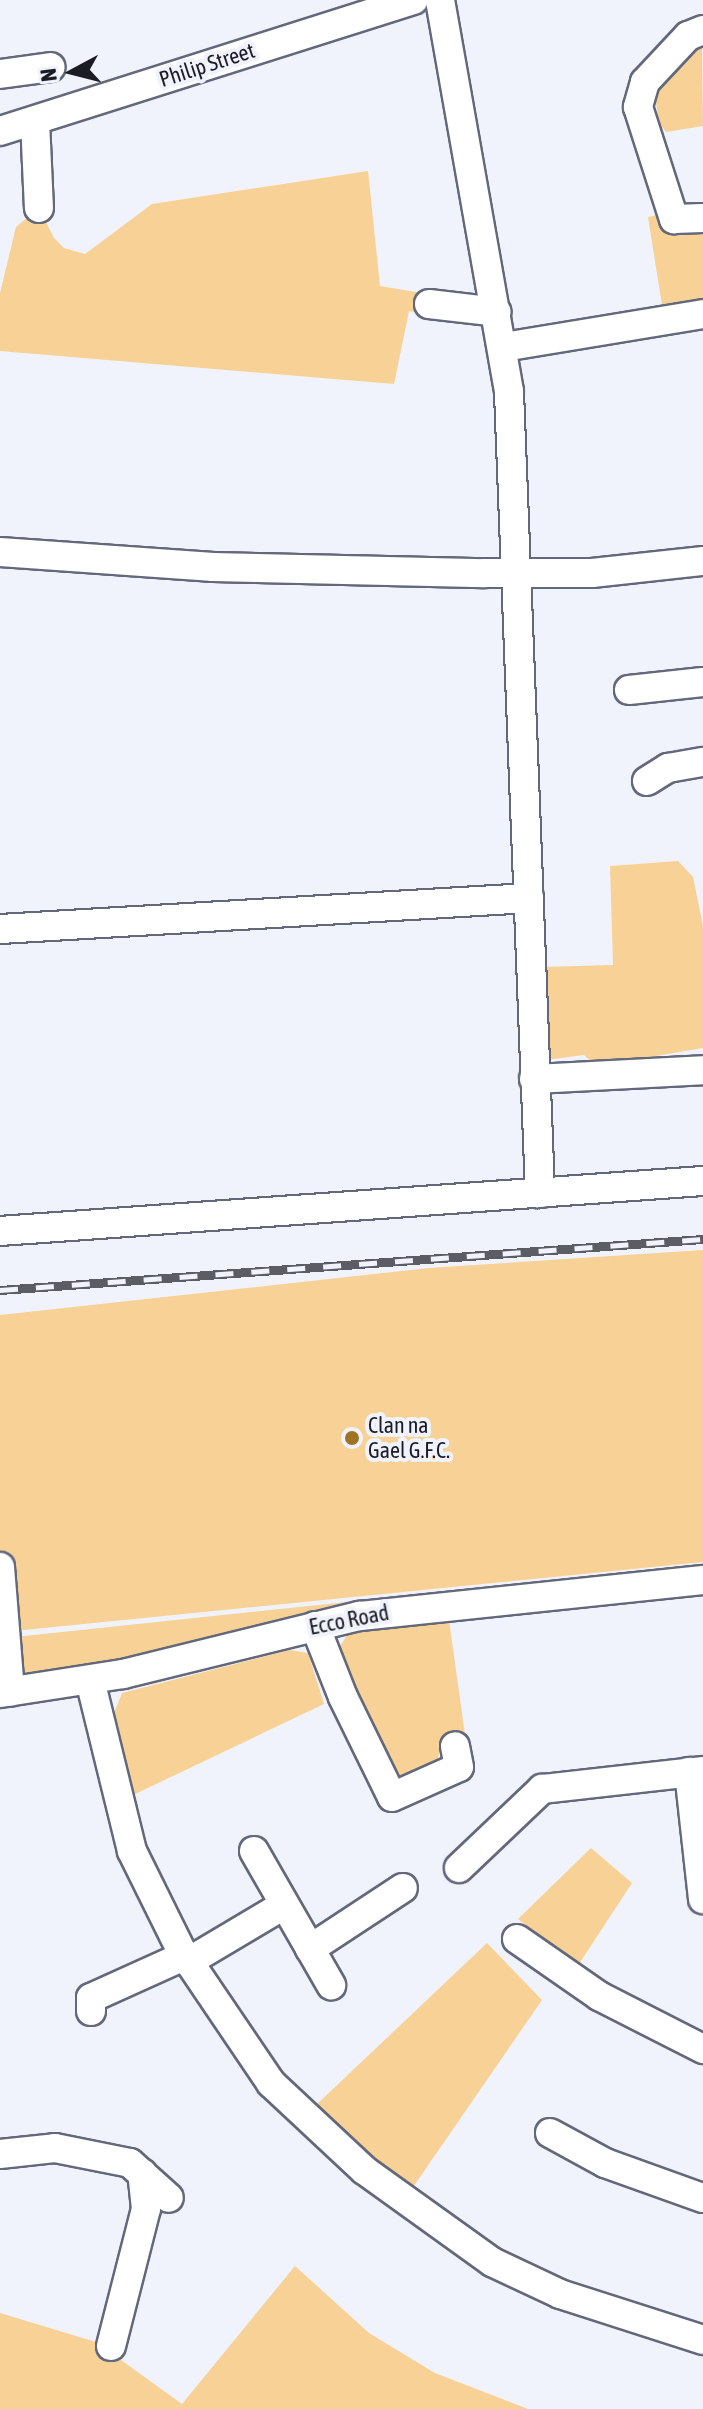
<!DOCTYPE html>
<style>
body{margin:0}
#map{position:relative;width:703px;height:2409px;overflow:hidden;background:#f0f3fb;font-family:"Asap Condensed",sans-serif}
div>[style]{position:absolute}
.green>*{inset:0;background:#f8d196}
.roads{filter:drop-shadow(2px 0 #63687a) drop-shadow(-2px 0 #63687a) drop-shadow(0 2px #63687a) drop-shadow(0 -2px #63687a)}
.minor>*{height:28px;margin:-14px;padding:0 14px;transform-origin:14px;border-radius:14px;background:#fff}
.rail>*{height:9px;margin-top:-4.5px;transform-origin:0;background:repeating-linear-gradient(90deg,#f0f3fb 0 18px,#5b5c64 0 36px);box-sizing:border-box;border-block:2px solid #5b5c64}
.dots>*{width:22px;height:22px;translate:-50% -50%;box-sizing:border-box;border:4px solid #f0f3fb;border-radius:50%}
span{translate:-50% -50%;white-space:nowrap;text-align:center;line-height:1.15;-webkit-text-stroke:8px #f0f3fb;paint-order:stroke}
.street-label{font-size:22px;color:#1b1c24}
.poi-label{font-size:22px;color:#1b1c24}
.left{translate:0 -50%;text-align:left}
.north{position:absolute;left:32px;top:32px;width:80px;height:80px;-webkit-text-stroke:6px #f0f3fb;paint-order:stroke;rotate:263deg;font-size:22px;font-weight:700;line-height:32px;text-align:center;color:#1b1c24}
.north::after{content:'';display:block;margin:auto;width:28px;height:36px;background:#1b1c24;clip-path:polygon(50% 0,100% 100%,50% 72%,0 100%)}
</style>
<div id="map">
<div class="green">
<i style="clip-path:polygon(702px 45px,703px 126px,666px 132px,659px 123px,655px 95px)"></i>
<i style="clip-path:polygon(368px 171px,380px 286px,428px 294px,428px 315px,409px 311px,394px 384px,0 351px,0 293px,16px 227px,39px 208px,54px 238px,64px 248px,85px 254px,152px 204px)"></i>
<i style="clip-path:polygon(658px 215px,703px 225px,703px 300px,662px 305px,648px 217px)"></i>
<i style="clip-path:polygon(678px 861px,693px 877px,703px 926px,703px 1048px,596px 1066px,584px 1055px,546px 1060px,542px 967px,613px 965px,610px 866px)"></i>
<i style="clip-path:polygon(703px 1250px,703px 1562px,14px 1631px,15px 1637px,347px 1602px,109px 1663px,0 1676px,0 1315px,429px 1268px)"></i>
<i style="clip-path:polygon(449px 1620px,465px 1735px,441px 1740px,437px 1766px,401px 1781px,393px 1776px,332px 1658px,350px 1631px)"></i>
<i style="clip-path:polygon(290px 1650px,308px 1653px,324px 1704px,131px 1796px,112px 1718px,122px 1693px)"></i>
<i style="clip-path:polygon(591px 1848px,632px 1883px,577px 1967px,518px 1919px)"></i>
<i style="clip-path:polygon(487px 1943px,542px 2000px,409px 2193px,315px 2106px)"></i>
<i style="clip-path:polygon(295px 2266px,369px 2333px,435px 2373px,528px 2409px,0 2409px,0 2313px,96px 2342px,182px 2404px)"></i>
</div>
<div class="roads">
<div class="minor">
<i style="left:440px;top:0;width:398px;rotate:80deg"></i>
<i style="left:509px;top:392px;width:802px;rotate:87.78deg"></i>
<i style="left:703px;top:30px;width:16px;rotate:158deg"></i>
<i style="left:688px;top:36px;width:63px;rotate:133.1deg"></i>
<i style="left:645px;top:82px;width:26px;rotate:106deg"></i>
<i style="left:638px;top:107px;width:118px;rotate:72.2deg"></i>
<i style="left:674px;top:219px;width:29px;rotate:-2deg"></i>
<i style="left:0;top:74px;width:51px;rotate:-7.8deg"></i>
<i style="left:35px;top:121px;width:87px;rotate:87.4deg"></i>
<i style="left:0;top:131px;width:434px;rotate:-17.6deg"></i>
<i style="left:429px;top:304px;width:68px;rotate:6.7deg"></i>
<i style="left:504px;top:347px;width:202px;rotate:-9.4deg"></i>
<i style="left:0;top:552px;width:214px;rotate:4deg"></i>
<i style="left:213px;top:567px;width:272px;rotate:1.3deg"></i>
<i style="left:485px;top:573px;width:107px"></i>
<i style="left:592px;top:573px;width:112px;rotate:-6.2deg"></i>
<i style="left:629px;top:690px;width:74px;rotate:-6.2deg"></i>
<i style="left:647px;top:781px;width:25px;rotate:-32deg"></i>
<i style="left:668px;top:768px;width:36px;rotate:-10deg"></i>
<i style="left:0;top:929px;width:530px;rotate:-3.35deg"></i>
<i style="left:534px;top:1079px;width:169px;rotate:-3deg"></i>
<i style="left:0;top:1231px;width:705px;rotate:-4.07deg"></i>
<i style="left:0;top:1567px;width:125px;rotate:85.4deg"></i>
<i style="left:315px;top:1626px;width:76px;rotate:68.5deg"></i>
<i style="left:343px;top:1697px;width:111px;rotate:63.9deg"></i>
<i style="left:392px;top:1797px;width:73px;rotate:-24.1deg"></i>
<i style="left:459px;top:1767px;width:21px;rotate:-101deg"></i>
<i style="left:90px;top:1680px;width:176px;rotate:76.2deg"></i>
<i style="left:132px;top:1851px;width:110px;rotate:63.7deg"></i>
<i style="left:181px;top:1950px;width:161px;rotate:55.9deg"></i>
<i style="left:271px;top:2083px;width:127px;rotate:43.1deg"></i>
<i style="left:364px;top:2170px;width:158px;rotate:35.7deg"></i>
<i style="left:492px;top:2262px;width:75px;rotate:25.2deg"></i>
<i style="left:560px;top:2294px;width:150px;rotate:17.8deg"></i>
<i style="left:0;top:1693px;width:124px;rotate:-8.8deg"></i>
<i style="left:123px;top:1674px;width:244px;rotate:-13.8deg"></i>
<i style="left:360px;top:1616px;width:345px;rotate:-6deg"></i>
<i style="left:689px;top:1772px;width:128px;rotate:83.7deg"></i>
<i style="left:254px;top:1851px;width:155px;rotate:60.1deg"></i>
<i style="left:459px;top:1868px;width:115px;rotate:-43.6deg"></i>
<i style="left:542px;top:1789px;width:162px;rotate:-6.4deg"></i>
<i style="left:517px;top:1939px;width:100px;rotate:34.8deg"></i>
<i style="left:599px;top:1996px;width:117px;rotate:27deg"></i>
<i style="left:310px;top:1949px;width:111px;rotate:-33.3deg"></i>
<i style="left:188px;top:1962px;width:112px;rotate:-30.7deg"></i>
<i style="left:91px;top:2011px;width:13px;rotate:-90deg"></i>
<i style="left:91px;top:1998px;width:102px;rotate:-24.3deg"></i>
<i style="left:550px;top:2133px;width:63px;rotate:28.6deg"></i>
<i style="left:605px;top:2163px;width:104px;rotate:19.7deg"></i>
<i style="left:0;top:2154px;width:55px;rotate:-6.2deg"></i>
<i style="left:55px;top:2148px;width:76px;rotate:11.3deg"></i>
<i style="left:130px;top:2163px;width:52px;rotate:41.9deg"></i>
<i style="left:111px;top:2346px;width:141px;rotate:-75.7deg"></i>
<i style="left:146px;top:2209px;width:36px;rotate:-96deg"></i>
</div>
</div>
<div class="rail">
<i style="left:0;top:1290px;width:705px;rotate:-4.15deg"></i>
</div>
<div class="dots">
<i style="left:352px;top:1438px;background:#9f7324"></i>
</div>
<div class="street-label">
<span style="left:207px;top:65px;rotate:-18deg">Philip Street</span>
<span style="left:349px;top:1620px;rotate:-11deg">Ecco Road</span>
</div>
<div class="poi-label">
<span class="left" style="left:368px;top:1438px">Clan na<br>Gael G.F.C.</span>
</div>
<div class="north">N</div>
</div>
